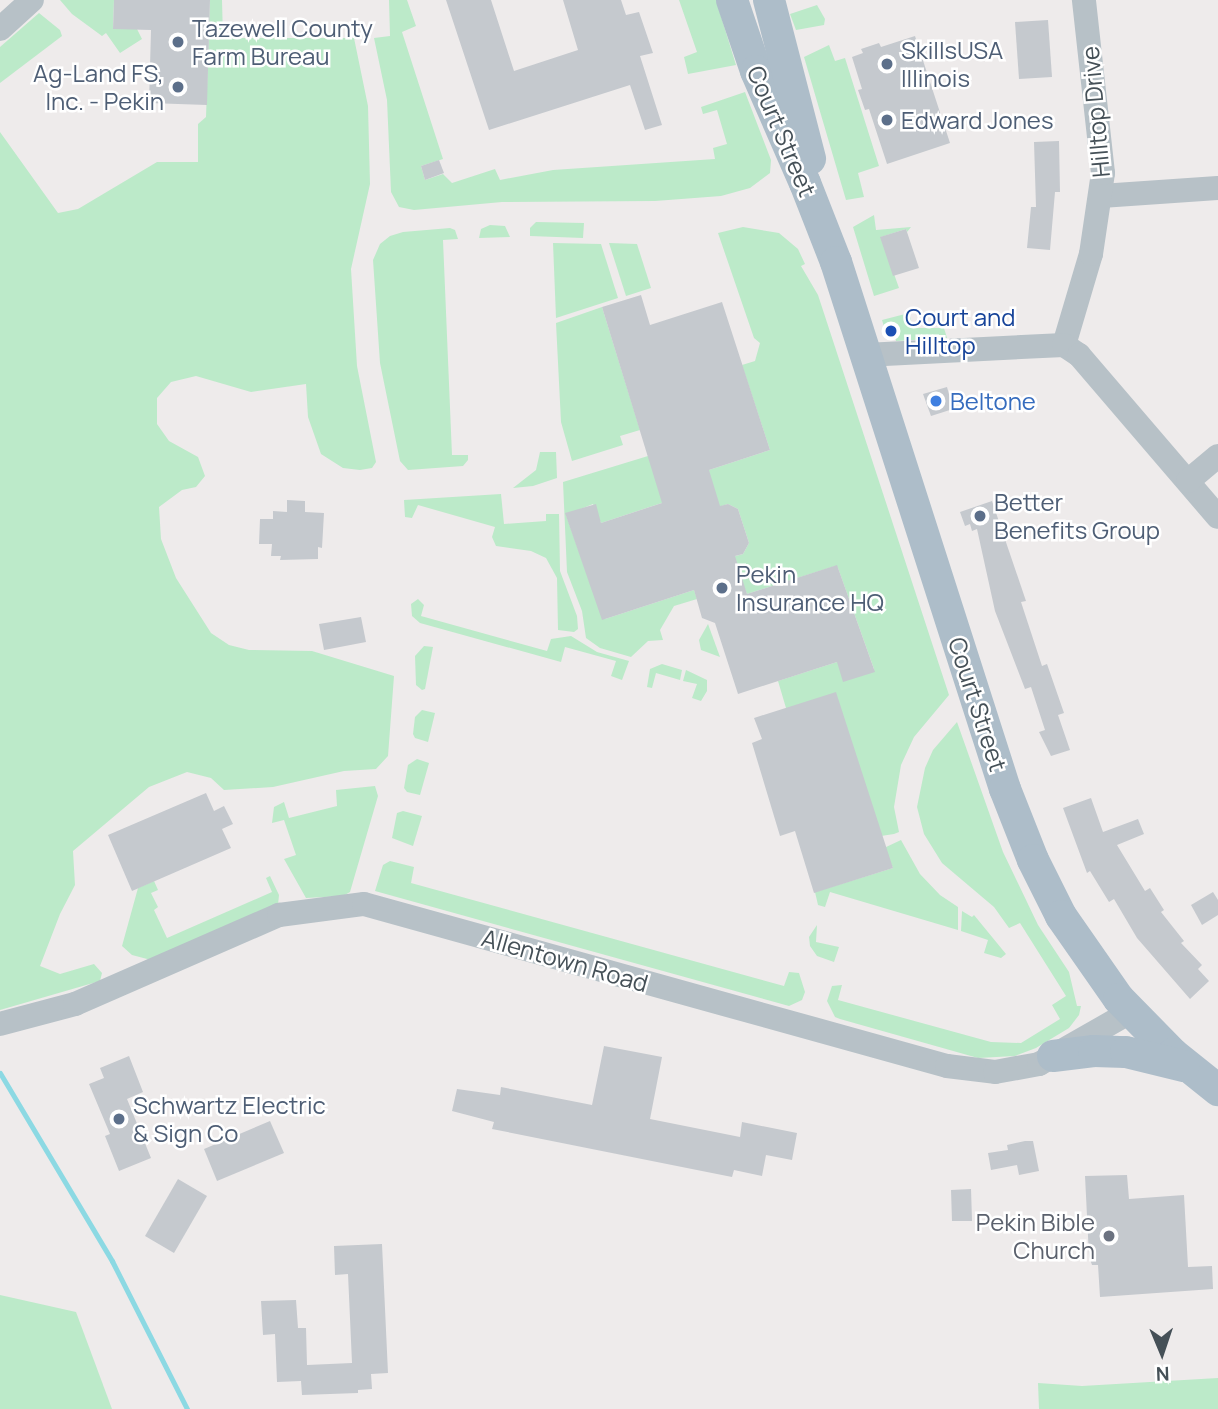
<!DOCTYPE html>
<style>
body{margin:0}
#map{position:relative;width:1218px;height:1409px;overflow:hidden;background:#eeebeb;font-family:Manrope,sans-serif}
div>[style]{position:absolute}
.green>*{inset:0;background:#bceac9}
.stream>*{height:5px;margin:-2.5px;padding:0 2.5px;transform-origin:2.5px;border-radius:2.5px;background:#8cd9e3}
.building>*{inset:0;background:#c5c9ce}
.minor>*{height:24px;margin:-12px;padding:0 12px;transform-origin:12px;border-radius:12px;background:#b7c1c7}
.major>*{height:32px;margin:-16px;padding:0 16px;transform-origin:16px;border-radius:16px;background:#adbdc9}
.dots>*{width:19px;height:19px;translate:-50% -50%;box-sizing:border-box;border:4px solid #fff;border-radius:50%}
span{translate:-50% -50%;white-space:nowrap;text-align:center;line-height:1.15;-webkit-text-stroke:5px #fff;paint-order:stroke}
.service-label{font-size:24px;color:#4e5e75}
.left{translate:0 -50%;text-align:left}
.right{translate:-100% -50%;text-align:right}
.street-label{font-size:24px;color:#455057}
.transit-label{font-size:24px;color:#164399}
.shop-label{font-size:24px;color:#366cbe}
.worship-label{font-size:24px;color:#5b616d}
.north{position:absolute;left:1127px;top:1318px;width:70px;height:70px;-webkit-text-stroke:5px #fff;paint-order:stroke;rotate:178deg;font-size:19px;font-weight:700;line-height:28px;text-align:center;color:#455057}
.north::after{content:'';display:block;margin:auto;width:24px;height:32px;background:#455057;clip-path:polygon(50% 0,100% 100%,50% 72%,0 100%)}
</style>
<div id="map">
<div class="green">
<i style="clip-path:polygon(60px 0,114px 0,113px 28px,137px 29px,142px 39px,120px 53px,106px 33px,102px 36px,72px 14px)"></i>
<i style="clip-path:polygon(210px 0,222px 0,223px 38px,354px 38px,368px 106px,370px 184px,351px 269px,357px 366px,376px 462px,372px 468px,360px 470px,343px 468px,321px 454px,308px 417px,306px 384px,251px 392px,196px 376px,171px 382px,157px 398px,157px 424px,169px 441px,198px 457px,205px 476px,196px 487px,182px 490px,159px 507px,161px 539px,176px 578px,211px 633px,229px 645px,249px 650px,312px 651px,394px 676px,388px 756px,376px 769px,344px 771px,273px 787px,224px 790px,211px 778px,187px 772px,149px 787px,73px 851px,75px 885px,60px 914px,40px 966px,60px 974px,94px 964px,102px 973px,100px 981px,0 1010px,0 132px,58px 213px,78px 209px,157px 162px,198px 162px,198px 124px,206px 117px)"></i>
<i style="clip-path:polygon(389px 0,407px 0,416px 26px,402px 32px,443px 159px,421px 166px,425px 180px,443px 174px,452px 183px,495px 169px,500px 180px,553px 170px,715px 159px,713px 148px,727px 144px,717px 110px,703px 114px,701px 107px,745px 92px,771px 160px,770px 173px,750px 188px,721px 196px,655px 201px,502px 202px,414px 210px,399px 207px,391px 192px,387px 100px,374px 38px,390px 36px)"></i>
<i style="clip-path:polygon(679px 0,716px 0,736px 65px,688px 74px,684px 57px,697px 52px)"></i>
<i style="clip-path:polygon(817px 5px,825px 19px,824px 25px,796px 30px,790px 14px)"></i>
<i style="clip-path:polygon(39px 13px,60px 30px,62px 36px,0 83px,0 47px)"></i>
<i style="clip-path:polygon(829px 45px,835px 61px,845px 58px,879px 166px,858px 173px,864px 197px,846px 200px,804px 57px)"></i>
<i style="clip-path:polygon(874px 215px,876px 230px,911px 227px,907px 232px,906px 229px,881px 237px,899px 288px,874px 296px,853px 227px)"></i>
<i style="clip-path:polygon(536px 222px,584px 223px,583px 238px,530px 236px,530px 228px)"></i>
<i style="clip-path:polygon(490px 225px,505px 226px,510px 237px,479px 238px,481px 229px)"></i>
<i style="clip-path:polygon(743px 227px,779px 233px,798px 249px,805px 264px,801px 266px,818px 295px,949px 695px,914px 737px,901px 765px,894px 807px,899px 832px,894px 834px,881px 836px,786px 708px,778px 681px,837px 662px,874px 669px,838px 568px,835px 566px,747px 594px,732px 557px,743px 554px,749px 543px,738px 509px,728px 504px,712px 509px,709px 470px,770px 450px,742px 365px,755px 361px,760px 343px,754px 338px,718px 233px)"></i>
<i style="clip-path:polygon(450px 228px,455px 230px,458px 239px,443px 240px,452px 455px,468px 455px,468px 460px,463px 466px,408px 470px,400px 461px,380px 363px,373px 260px,380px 244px,390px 236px,403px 232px)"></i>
<i style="clip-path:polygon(553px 243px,601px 244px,618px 298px,556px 318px)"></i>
<i style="clip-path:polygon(609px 243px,637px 244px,651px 288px,626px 296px)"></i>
<i style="clip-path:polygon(602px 307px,640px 430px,620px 436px,623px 445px,572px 461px,561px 422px,556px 323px)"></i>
<i style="clip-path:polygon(909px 313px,913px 328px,944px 328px,947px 338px,896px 341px,895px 336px,886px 333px,882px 320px)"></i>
<i style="clip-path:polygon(540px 452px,556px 452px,557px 478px,533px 486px,513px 488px,536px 470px)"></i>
<i style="clip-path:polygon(648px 456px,680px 497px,601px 523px,593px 504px,566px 515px,602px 617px,605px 619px,694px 590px,697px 599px,674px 606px,660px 630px,663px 640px,648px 641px,631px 657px,600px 648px,586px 638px,582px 611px,567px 572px,563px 482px)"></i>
<i style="clip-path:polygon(501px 494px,504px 524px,546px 521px,546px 514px,559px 514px,560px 571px,577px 616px,578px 629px,574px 632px,558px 630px,557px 578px,546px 558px,531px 551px,496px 546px,492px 537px,495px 527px,418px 505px,412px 518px,405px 517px,404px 500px)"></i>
<i style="clip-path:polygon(418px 599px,424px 605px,421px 616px,547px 651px,551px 639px,571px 636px,597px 652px,629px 661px,622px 680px,611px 676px,616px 661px,565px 647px,561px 662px,420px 623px,412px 616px,411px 604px)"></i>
<i style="clip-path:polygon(708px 624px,720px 657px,701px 650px,699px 640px)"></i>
<i style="clip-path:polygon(424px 646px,433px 647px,425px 689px,422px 690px,416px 685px,415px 656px)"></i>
<i style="clip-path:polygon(662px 664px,682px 670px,680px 680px,656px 673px,652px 688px,647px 687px,650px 669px)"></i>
<i style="clip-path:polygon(686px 670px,707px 680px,707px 691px,701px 701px,692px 698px,697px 684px,683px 681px)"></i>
<i style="clip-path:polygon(422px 710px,435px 713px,428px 742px,415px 738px,413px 734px,415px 717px)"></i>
<i style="clip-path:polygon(957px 722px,1003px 852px,1038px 925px,1069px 972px,1077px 1006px,1081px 1006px,1079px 1015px,1069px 1028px,1036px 1048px,1015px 1056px,978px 1058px,840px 1019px,835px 1017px,827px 1001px,832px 986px,842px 985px,838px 1000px,991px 1042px,1021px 1043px,1060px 1019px,1052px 1005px,1066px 996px,1020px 923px,1009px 928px,994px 907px,942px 863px,924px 834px,917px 807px,925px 768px,933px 750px)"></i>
<i style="clip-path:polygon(417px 759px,429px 763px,420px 795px,407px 792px,404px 788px,408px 765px)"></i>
<i style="clip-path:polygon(375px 786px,378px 796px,350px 892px,343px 896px,306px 898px,284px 859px,296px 855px,284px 820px,272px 823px,274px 807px,284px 802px,289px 818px,337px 806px,336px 790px)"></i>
<i style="clip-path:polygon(403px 811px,422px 816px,413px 846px,392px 838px,397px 813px)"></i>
<i style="clip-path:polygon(901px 840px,920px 874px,940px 895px,958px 907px,958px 930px,830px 892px,825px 907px,818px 905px,815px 892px,893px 868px,884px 848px)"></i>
<i style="clip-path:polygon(390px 861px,414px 867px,411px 883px,784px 986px,789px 972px,799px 973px,805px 992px,802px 1000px,789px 1006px,375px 891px,383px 865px)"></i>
<i style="clip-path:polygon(270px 876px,279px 895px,278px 905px,151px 960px,132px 955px,122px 946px,138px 888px,154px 881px,158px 890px,151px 893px,158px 907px,154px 910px,167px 938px,272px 892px,266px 878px)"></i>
<i style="clip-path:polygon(962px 911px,972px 917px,974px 915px,1006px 954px,1001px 958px,984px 953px,988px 940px,961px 931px)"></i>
<i style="clip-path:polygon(817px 925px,816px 942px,839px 947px,834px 962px,817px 956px,810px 946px,809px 937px)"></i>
<i style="clip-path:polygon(0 1295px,76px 1312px,112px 1409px,0 1409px)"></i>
<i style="clip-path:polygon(1218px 1378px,1218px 1409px,1039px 1409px,1038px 1383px,1082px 1386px)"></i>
</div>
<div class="stream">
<i style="left:0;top:1073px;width:219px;rotate:59.2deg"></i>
<i style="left:112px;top:1261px;width:166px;rotate:63.1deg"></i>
</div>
<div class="building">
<i style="clip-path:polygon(114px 0,210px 0,207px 105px,149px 103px,151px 30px,113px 29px)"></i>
<i style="clip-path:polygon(446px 0,491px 0,514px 71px,578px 50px,563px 0,621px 0,626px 15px,639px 12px,653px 53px,640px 56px,662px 125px,645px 130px,630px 85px,489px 130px)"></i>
<i style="clip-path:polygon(1048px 20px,1052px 77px,1019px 79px,1015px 22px)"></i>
<i style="clip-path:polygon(915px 36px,950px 143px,887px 164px,869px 109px,865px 110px,858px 90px,862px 89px,852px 57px,863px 53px,861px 49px,879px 43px,881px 47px)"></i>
<i style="clip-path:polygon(1059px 141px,1060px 192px,1055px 192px,1050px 250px,1027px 248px,1031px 207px,1036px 207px,1034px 142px)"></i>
<i style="clip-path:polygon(439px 160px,444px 173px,425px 180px,421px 166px)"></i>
<i style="clip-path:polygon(906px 229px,919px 268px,893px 276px,880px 237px)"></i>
<i style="clip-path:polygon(641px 295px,650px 325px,722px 302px,770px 450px,709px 470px,720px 506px,728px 504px,738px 509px,749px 543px,743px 554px,735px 556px,747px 594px,837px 565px,875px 672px,843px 682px,837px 662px,738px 694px,715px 623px,702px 618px,694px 590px,602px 620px,565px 513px,596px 504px,601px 523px,662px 503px,602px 307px)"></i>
<i style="clip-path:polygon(947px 387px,953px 409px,931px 416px,923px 394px)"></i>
<i style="clip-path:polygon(287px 500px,305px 501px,305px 512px,324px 513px,322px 548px,318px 547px,318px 559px,280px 560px,281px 556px,271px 556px,272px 544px,259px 544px,260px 519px,273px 519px,273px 511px,287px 512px)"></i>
<i style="clip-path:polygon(992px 501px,1026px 601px,1021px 602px,1042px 666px,1047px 664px,1064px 713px,1058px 715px,1070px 750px,1051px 756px,1039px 732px,1045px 730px,1031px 687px,1025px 689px,995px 611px,977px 529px,972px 531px,970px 524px,965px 526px,960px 512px)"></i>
<i style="clip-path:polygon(361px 617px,366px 642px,324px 650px,319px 624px)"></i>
<i style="clip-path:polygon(836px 692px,893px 868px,814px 893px,795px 831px,780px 836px,752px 743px,762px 739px,754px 718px)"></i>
<i style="clip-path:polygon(206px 793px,214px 811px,224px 806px,233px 824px,222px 829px,231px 848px,132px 891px,108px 835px)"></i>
<i style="clip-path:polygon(1091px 798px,1103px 832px,1138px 819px,1144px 834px,1117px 845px,1145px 891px,1150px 888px,1164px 910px,1161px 912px,1184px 941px,1181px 943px,1202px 965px,1198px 969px,1209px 981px,1190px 999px,1137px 938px,1114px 899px,1109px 902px,1090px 871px,1087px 873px,1063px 808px)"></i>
<i style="clip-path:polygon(1213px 892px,1218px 900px,1218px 915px,1202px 925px,1191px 905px)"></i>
<i style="clip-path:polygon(604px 1046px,662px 1057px,650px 1119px,740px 1137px,742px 1122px,797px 1133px,792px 1160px,766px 1155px,762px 1176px,734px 1170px,732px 1177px,492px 1129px,494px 1122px,452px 1111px,457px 1089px,500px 1095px,501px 1087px,592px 1105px)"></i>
<i style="clip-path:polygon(129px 1056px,143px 1092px,127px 1099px,151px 1158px,119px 1171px,105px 1136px,110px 1134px,89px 1084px,104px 1078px,100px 1068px)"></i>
<i style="clip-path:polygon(270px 1121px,284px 1153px,217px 1181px,204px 1149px)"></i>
<i style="clip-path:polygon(1025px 1141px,1033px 1141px,1039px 1171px,1019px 1175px,1017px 1165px,991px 1170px,988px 1153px,1008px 1150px,1007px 1145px)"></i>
<i style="clip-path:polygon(1127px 1175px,1129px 1199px,1184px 1195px,1188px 1267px,1212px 1266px,1213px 1289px,1100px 1297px,1098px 1265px,1092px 1265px,1089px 1256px,1085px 1176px)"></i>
<i style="clip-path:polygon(178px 1179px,207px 1196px,174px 1253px,145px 1236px)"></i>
<i style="clip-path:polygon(971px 1189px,972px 1221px,952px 1221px,951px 1190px)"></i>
<i style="clip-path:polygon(382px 1244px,388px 1373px,371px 1374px,372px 1389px,358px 1390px,358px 1393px,302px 1395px,301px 1381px,277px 1382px,275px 1334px,263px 1335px,261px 1301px,296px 1300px,298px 1328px,306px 1328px,307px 1365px,352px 1363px,348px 1274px,335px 1275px,334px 1246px)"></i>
</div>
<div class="minor">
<i style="left:0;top:29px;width:43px;rotate:-42.2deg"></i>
<i style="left:1101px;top:196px;width:117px;rotate:-3.9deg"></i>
<i style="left:1064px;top:345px;width:95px;rotate:-73.5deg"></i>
<i style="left:1091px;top:254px;width:82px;rotate:-81.6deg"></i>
<i style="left:1103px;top:173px;width:174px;rotate:-96.3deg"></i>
<i style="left:865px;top:355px;width:199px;rotate:-2.9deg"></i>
<i style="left:1064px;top:345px;width:18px;rotate:34deg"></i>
<i style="left:1079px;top:355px;width:213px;rotate:49.4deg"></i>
<i style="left:1188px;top:481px;width:39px;rotate:-40deg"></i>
<i style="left:0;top:1024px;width:78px;rotate:-14.9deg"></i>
<i style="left:75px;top:1004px;width:223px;rotate:-23.6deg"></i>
<i style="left:279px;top:915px;width:86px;rotate:-7.4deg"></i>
<i style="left:364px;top:904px;width:605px;rotate:15.53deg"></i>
<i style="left:947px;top:1066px;width:48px;rotate:7.1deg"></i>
<i style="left:995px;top:1072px;width:45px;rotate:-10.3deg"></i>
<i style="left:1039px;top:1064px;width:105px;rotate:-29.7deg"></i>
</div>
<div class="major">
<i style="left:732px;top:0;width:75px;rotate:71.3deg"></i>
<i style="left:756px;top:71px;width:122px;rotate:66.4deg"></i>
<i style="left:805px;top:183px;width:85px;rotate:68.6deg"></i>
<i style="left:836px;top:262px;width:553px;rotate:72.22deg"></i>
<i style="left:1005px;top:789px;width:76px;rotate:68.5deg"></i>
<i style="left:1033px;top:860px;width:63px;rotate:63.4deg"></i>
<i style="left:1061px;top:916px;width:101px;rotate:55.1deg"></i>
<i style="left:1119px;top:999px;width:77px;rotate:45.5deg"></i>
<i style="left:1173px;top:1054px;width:58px;rotate:38.7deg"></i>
<i style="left:769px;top:0;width:164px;rotate:75.5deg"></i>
<i style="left:1053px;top:1056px;width:41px;rotate:-7deg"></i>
<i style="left:1094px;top:1051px;width:32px;rotate:2deg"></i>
<i style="left:1126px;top:1052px;width:59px;rotate:13.8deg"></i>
</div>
<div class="dots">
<i style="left:178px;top:42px;background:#5c6f8a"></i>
<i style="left:887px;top:64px;background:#5c6f8a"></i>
<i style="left:178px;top:87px;background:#5c6f8a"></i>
<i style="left:887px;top:120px;background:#5c6f8a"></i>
<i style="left:891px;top:331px;background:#1a4fb4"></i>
<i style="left:936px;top:401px;background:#3f7fe0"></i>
<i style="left:980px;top:516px;background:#5c6f8a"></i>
<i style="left:722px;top:588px;background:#5c6f8a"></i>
<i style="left:119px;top:1119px;background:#5c6f8a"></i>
<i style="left:1109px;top:1236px;background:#6b7280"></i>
</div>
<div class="service-label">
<span class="left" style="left:192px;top:42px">Tazewell County<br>Farm Bureau</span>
<span class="left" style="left:901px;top:64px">SkillsUSA<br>Illinois</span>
<span class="right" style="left:164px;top:87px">Ag-Land FS,<br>Inc. - Pekin</span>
<span class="left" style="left:901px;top:120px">Edward Jones</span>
<span class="left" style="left:994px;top:516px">Better<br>Benefits Group</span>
<span class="left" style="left:736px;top:588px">Pekin<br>Insurance HQ</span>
<span class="left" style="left:133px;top:1119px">Schwartz Electric<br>&amp; Sign Co</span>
</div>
<div class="street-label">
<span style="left:1095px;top:112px;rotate:-95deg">Hilltop Drive</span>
<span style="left:782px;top:131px;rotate:67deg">Court Street</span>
<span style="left:978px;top:704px;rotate:72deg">Court Street</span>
<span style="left:565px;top:960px;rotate:16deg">Allentown Road</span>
</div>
<div class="transit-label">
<span class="left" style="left:905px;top:331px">Court and<br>Hilltop</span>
</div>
<div class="shop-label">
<span class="left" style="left:950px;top:401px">Beltone</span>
</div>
<div class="worship-label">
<span class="right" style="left:1095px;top:1236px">Pekin Bible<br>Church</span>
</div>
<div class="north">N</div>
</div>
